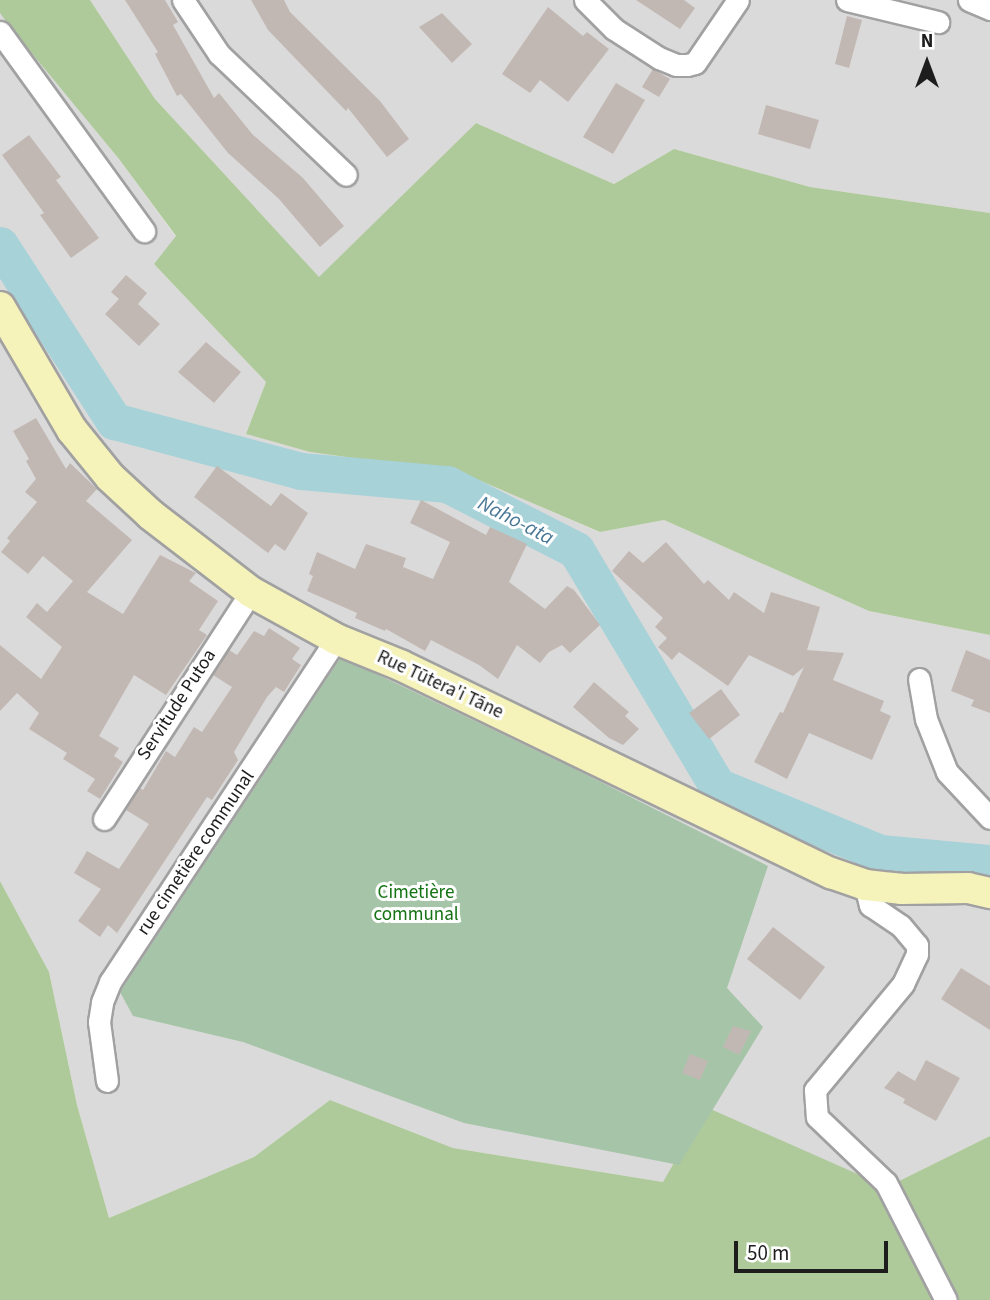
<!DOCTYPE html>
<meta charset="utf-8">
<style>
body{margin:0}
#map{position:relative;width:990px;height:1300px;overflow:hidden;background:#ede9e3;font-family:"Source Sans 3",sans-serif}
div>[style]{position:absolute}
.residential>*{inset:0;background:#dbdada}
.forest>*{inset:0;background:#aeca9b}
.cemetery>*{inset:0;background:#a6c5a8}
.river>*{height:37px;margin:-18.5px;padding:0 18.5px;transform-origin:18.5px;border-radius:18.5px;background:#a7d2d8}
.building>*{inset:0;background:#c2b8b3}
.roads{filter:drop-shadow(2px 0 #a1a1a1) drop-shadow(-2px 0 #a1a1a1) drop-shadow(0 2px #a1a1a1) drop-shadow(0 -2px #a1a1a1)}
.street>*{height:21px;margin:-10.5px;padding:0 10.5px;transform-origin:10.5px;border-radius:10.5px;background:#fff}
.secondary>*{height:30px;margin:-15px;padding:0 15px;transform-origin:15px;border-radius:15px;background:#f5f2ba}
span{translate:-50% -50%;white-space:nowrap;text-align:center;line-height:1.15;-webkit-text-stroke:6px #fff;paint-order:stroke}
.street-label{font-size:19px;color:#1d1d1d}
.park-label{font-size:19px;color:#147313}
.water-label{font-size:21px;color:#4a7897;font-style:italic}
.north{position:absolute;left:892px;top:28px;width:70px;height:70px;-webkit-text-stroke:5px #fff;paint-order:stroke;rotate:0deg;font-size:19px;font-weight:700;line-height:28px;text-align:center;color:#1d1d1d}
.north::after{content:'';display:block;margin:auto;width:24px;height:32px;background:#1d1d1d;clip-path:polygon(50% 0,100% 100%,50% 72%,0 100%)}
.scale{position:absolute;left:734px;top:1241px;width:154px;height:32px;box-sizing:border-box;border:4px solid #1d1d1d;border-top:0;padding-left:9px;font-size:21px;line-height:24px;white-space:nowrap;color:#1d1d1d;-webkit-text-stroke:5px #fff;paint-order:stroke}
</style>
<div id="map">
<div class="residential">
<i style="clip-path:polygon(90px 0,990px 0,990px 213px,810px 187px,674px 149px,614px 184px,476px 123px,319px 278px,155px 99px)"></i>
<i style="clip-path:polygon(0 13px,119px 159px,176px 237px,154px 264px,266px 382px,246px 434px,310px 452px,462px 473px,599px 532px,664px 520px,869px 611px,990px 635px,990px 1136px,887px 1187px,663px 1182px,453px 1148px,330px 1100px,254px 1157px,109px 1218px,77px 1105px,49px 972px,0 881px)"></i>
</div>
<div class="forest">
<i style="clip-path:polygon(0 0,90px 0,155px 99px,319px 277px,476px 123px,614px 184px,674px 149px,810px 187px,990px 213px,990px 635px,869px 611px,664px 520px,600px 532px,462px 473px,310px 452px,246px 434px,266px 382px,154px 264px,176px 236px,119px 159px,11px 28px,0 13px)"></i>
<i style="clip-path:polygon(0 881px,49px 972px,77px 1105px,109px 1218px,254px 1157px,330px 1100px,453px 1148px,663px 1182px,706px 1107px,887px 1187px,990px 1136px,990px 1300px,0 1300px)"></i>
</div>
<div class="cemetery">
<i style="clip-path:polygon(341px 657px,573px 768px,768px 866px,727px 988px,763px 1027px,679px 1165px,464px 1123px,243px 1042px,133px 1016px,120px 992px)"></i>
</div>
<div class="river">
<i style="left:0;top:245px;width:210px;rotate:57.1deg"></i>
<i style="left:114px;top:421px;width:194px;rotate:15deg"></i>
<i style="left:301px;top:471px;width:147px;rotate:5.1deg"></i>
<i style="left:447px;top:484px;width:145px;rotate:27.1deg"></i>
<i style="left:576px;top:550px;width:275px;rotate:59.1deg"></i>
<i style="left:717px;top:786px;width:176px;rotate:22.3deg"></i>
<i style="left:880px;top:853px;width:110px;rotate:5.2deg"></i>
</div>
<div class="building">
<i style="clip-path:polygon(125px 0,165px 0,178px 22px,173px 25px,214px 98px,219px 93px,253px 135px,303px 178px,344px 226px,320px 247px,279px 199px,228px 153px,181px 94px,177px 96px,155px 54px,158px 52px)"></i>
<i style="clip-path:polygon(251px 0,284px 0,290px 12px,380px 101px,409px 139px,387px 157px,348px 108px,346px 111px,268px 30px)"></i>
<i style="clip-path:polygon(636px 0,684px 0,695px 8px,680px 29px)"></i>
<i style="clip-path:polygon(548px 7px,583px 36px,587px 32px,609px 49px,568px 102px,540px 80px,530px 93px,502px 74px)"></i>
<i style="clip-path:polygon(442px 13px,472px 44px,452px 63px,419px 27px)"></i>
<i style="clip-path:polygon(847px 16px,862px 20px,849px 68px,835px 64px)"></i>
<i style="clip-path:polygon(653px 69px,670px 79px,659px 97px,642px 87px)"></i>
<i style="clip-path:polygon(616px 83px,645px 100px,613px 154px,583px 137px)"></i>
<i style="clip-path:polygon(766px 105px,819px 120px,810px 149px,758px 134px)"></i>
<i style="clip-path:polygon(29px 135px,61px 177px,56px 180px,99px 238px,71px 258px,40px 215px,44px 213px,2px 155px)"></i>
<i style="clip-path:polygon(126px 275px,147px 293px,138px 304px,160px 324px,139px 346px,105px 314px,119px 299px,111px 292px)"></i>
<i style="clip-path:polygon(206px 342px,241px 372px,214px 403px,178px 372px)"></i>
<i style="clip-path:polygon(36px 418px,66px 469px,70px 463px,97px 489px,86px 501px,132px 540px,87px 592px,123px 614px,160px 555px,196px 573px,189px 581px,218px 601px,199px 630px,207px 635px,166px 695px,134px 675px,99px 736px,119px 748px,114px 756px,123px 762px,100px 799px,87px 791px,95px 779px,63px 759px,67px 753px,29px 729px,39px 713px,17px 693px,0 711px,0 645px,41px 679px,62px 647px,26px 617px,37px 603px,47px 612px,73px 581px,43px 556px,28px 574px,1px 552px,10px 541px,7px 538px,37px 502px,25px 492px,36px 479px,26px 461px,29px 459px,13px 431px)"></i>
<i style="clip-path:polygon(217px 466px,271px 506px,281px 493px,308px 513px,285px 551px,275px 544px,268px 553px,194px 497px)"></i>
<i style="clip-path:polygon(421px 500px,486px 535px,490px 527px,527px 544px,509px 582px,545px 609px,567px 586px,574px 590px,600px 625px,570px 653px,562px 645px,549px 652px,540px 663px,517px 645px,498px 679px,479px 665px,431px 640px,425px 651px,386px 629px,385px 631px,355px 618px,357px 613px,307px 591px,313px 576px,309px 574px,317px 552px,355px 569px,366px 544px,406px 558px,403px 567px,433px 579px,450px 542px,410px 523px)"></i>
<i style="clip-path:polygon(666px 542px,704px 584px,708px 580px,729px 600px,734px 592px,764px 613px,771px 592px,820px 607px,807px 650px,844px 653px,833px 680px,884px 701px,880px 711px,891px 716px,872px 760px,809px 733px,787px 779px,754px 762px,780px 712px,783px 713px,804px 667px,793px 676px,749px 655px,728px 686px,679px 652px,672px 660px,658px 647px,667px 638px,655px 627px,663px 618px,612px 571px,629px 551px,643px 563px)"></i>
<i style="clip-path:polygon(269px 628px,300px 648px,292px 659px,301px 665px,284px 692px,276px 687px,267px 697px,234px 752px,238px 760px,212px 800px,207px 797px,117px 933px,108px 925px,100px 937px,78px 921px,101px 889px,74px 873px,87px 851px,119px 869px,149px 824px,126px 810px,140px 788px,143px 790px,166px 751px,175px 757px,194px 727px,202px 732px,232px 687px,213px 675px,229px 650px,237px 655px,254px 631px,264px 636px)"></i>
<i style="clip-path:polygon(966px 650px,990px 660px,990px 713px,971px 706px,974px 700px,951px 691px)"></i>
<i style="clip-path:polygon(594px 682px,629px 712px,625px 716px,639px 729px,623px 745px,609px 738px,573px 707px)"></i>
<i style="clip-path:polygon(721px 689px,740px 715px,709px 739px,689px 713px)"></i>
<i style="clip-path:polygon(773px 927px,825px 967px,800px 1000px,747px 959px)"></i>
<i style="clip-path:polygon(961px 968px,990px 986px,990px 1030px,941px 999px)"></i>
<i style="clip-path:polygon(733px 1026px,751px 1031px,739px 1055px,723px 1047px)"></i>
<i style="clip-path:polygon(690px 1054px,708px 1061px,700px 1080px,682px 1073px)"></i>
<i style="clip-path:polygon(926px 1060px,960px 1078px,936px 1121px,903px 1103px,905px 1099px,884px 1088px,898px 1071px,915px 1081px)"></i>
</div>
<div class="roads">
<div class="street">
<i style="left:183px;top:0;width:65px;rotate:56.3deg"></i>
<i style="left:219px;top:54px;width:175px;rotate:43.6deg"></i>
<i style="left:585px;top:0;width:41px;rotate:45deg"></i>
<i style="left:614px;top:29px;width:54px;rotate:32.8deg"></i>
<i style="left:659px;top:58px;width:18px;rotate:22deg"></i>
<i style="left:676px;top:65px;width:11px"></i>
<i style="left:687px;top:65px;width:8px;rotate:-14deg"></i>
<i style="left:695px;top:63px;width:76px;rotate:-55.7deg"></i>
<i style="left:847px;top:0;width:94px;rotate:13.6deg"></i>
<i style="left:969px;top:0;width:23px;rotate:23deg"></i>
<i style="left:0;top:32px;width:246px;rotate:54.1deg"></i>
<i style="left:919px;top:679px;width:41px;rotate:80.1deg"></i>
<i style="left:926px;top:719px;width:57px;rotate:68.4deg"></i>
<i style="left:947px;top:772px;width:63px;rotate:46.9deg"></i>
<i style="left:104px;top:819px;width:270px;rotate:-57.1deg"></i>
<i style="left:865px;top:885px;width:21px;rotate:76deg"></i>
<i style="left:870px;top:905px;width:37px;rotate:34deg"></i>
<i style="left:901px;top:926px;width:25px;rotate:50deg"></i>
<i style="left:917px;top:945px;width:9px;rotate:90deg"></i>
<i style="left:917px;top:954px;width:33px;rotate:115deg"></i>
<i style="left:903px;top:984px;width:138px;rotate:129.7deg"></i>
<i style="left:815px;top:1090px;width:27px;rotate:86deg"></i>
<i style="left:817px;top:1117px;width:95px;rotate:43.7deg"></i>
<i style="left:886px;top:1183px;width:131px;rotate:62.9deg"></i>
<i style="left:107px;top:1081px;width:60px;rotate:-97.7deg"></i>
<i style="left:99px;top:1022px;width:20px;rotate:-81deg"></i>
<i style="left:102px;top:1002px;width:22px;rotate:-68deg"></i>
<i style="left:110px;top:982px;width:411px;rotate:-56.6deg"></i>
</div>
<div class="secondary">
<i style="left:0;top:307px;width:143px;rotate:59.7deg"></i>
<i style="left:72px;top:430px;width:60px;rotate:51deg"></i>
<i style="left:110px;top:477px;width:56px;rotate:42.8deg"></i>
<i style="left:151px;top:515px;width:126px;rotate:37.6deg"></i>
<i style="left:251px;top:592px;width:97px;rotate:28.9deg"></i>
<i style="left:336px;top:639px;width:69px;rotate:22.1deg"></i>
<i style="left:400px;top:665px;width:479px;rotate:25.8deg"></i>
<i style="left:831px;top:873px;width:36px;rotate:19deg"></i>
<i style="left:865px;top:885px;width:36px;rotate:6deg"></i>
<i style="left:901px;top:889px;width:67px;rotate:-0.9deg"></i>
<i style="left:968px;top:888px;width:23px;rotate:13deg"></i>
</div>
</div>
<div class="street-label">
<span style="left:440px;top:685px;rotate:25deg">Rue Tūtera'i Tāne</span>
<span style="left:177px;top:705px;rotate:-57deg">Servitude Putoa</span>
<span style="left:196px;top:853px;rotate:-56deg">rue cimetière communal</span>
</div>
<div class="park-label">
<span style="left:416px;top:904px">Cimetière<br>communal</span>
</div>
<div class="water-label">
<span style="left:516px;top:520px;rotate:27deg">Naho-ata</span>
</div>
<div class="north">N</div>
<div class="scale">50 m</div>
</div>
